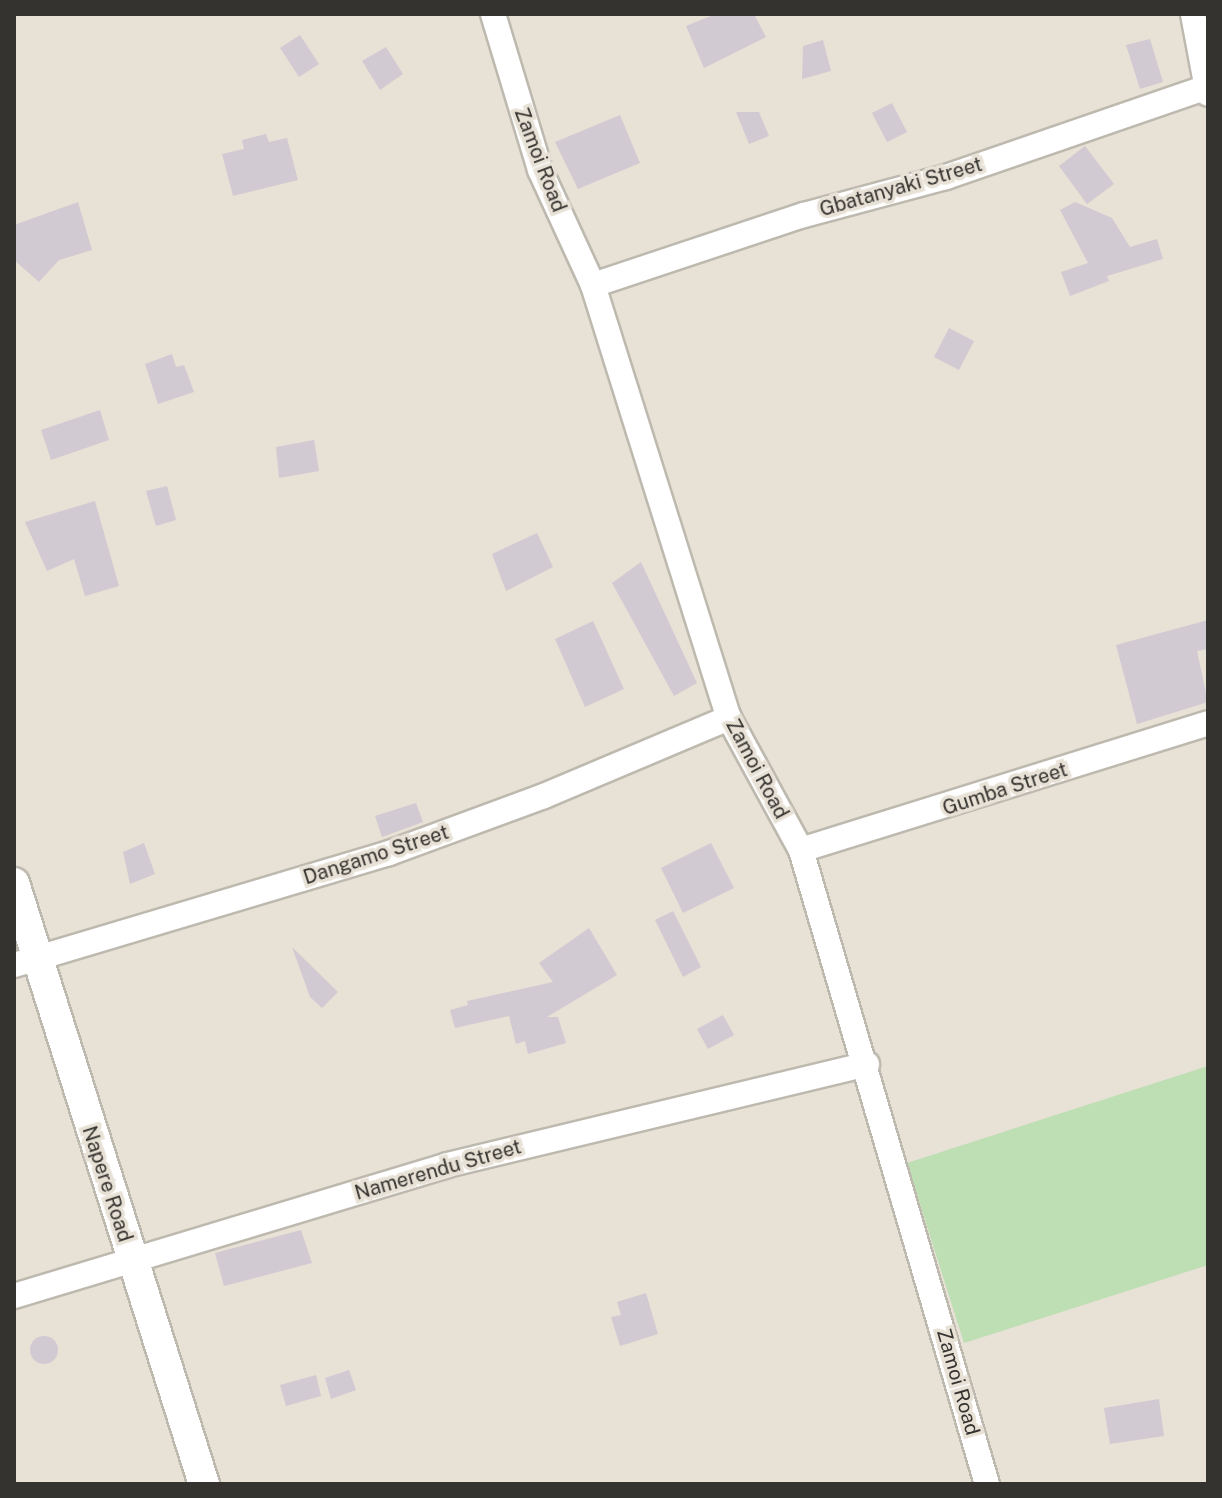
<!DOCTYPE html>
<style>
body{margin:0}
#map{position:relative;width:1222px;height:1498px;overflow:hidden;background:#e7e1d6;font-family:"Public Sans",sans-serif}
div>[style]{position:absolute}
.green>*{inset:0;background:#bedeb3}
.building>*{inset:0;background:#d1cad3}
.round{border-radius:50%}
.roads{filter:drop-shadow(2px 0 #beb9af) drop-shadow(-2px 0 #beb9af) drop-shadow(0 2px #beb9af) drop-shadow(0 -2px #beb9af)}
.minor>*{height:24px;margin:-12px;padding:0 12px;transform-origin:12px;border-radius:12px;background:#fff}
.tertiary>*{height:30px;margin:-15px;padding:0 15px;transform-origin:15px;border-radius:15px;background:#fff}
span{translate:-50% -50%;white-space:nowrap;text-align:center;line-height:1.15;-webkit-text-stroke:7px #e7e1d6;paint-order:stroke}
.street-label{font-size:20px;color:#35332f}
.frame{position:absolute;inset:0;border:16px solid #35332f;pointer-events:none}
</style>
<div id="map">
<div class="green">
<i style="clip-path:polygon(1208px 1066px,1208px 1265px,964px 1343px,907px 1163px)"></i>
</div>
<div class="building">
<i style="clip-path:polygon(716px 14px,754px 14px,766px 37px,704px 68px,686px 26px)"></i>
<i style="clip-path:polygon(300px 35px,319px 64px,299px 77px,280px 48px)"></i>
<i style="clip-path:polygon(1150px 39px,1163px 82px,1140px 89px,1126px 45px)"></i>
<i style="clip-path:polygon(823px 40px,831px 71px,802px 79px,803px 46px)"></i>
<i style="clip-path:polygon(386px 47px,403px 74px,380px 90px,362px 61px)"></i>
<i style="clip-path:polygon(892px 103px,907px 132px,887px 142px,872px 113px)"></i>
<i style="clip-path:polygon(736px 112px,759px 112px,769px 136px,749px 144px)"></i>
<i style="clip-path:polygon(620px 115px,640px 163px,578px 189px,555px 142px)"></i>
<i style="clip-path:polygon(266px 134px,269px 142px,287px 138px,298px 180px,233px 196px,222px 154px,244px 149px,242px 140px)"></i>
<i style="clip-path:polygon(1085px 146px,1114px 184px,1087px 204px,1059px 166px)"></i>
<i style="clip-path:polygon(78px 202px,92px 250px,59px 260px,39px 282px,14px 260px,14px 225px)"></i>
<i style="clip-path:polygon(1075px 202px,1112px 218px,1130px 247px,1157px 239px,1163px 259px,1107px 276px,1109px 281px,1070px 296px,1061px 272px,1088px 263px,1060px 210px)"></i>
<i style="clip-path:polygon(949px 328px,974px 341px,959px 370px,934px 357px)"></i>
<i style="clip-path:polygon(172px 354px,176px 367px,184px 365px,194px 392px,158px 404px,145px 364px)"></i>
<i style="clip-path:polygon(100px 410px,109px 440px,51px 460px,41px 430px)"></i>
<i style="clip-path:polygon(314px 440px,319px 471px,279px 478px,276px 447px)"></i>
<i style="clip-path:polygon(167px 486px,176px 520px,156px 526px,146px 491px)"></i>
<i style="clip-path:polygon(95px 501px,119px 586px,85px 596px,74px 559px,47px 571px,25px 522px)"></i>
<i style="clip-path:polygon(537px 533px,553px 567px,506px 591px,492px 554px)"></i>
<i style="clip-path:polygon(641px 562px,697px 683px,674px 696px,612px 583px)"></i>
<i style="clip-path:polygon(1208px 620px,1208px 649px,1197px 651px,1208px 702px,1137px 724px,1116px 645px)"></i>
<i style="clip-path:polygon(593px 621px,624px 689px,585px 707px,555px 639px)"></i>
<i style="clip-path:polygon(416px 803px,423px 822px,382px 837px,375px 816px)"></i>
<i style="clip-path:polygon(144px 843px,155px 874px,130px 884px,123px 852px)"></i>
<i style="clip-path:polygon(711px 843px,734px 888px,683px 913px,661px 868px)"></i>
<i style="clip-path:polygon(673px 911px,701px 967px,683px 977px,655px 920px)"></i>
<i style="clip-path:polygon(589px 928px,617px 975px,547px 1017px,558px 1017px,566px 1043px,528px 1054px,525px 1041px,516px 1044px,509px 1016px,455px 1028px,450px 1010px,468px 1005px,467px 1001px,553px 982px,539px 963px)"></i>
<i style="clip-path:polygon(292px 947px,338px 992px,322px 1008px,310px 997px)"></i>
<i style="clip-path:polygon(723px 1015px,734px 1035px,708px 1049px,697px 1029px)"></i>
<i style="clip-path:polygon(301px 1230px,312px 1263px,224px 1286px,215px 1253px)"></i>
<i style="clip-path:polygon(646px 1293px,658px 1334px,620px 1346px,611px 1317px,621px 1315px,617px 1302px)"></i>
<i class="round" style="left:30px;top:1336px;width:28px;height:28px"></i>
<i style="clip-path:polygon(349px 1370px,356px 1390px,331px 1399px,325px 1378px)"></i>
<i style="clip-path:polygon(316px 1375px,321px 1396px,286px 1406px,280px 1385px)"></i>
<i style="clip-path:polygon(1159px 1399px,1164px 1436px,1110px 1444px,1104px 1408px)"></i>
</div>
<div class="roads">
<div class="minor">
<i style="left:493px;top:14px;width:163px;rotate:73.2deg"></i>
<i style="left:540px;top:170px;width:127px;rotate:65.3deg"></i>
<i style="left:593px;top:285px;width:454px;rotate:72.6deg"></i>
<i style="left:729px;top:718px;width:150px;rotate:61.4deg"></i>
<i style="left:801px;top:850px;width:661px;rotate:73.65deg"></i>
<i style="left:1193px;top:14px;width:81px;rotate:79.4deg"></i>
<i style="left:593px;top:285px;width:222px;rotate:-18.4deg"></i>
<i style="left:804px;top:215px;width:147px;rotate:-15deg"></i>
<i style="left:946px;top:177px;width:277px;rotate:-19deg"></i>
<i style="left:801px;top:850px;width:426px;rotate:-17.3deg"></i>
<i style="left:14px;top:965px;width:391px;rotate:-16.6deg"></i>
<i style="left:389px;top:853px;width:165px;rotate:-20.2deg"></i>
<i style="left:544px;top:796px;width:201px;rotate:-22.9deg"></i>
<i style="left:14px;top:1296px;width:452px;rotate:-16.8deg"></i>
<i style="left:447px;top:1165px;width:432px;rotate:-13.5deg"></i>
</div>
<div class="tertiary">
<i style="left:14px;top:883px;width:630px;rotate:72.46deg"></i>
</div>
</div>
<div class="street-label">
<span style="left:540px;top:160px;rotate:69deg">Zamoi Road</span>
<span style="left:901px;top:187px;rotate:-16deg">Gbatanyaki Street</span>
<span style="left:757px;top:769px;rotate:62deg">Zamoi Road</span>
<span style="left:1005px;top:789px;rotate:-18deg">Gumba Street</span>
<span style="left:376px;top:855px;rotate:-18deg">Dangamo Street</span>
<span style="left:438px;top:1170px;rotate:-16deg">Namerendu Street</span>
<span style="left:107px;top:1184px;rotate:72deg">Napere Road</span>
<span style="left:958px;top:1382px;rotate:74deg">Zamoi Road</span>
</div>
<div class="frame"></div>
</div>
